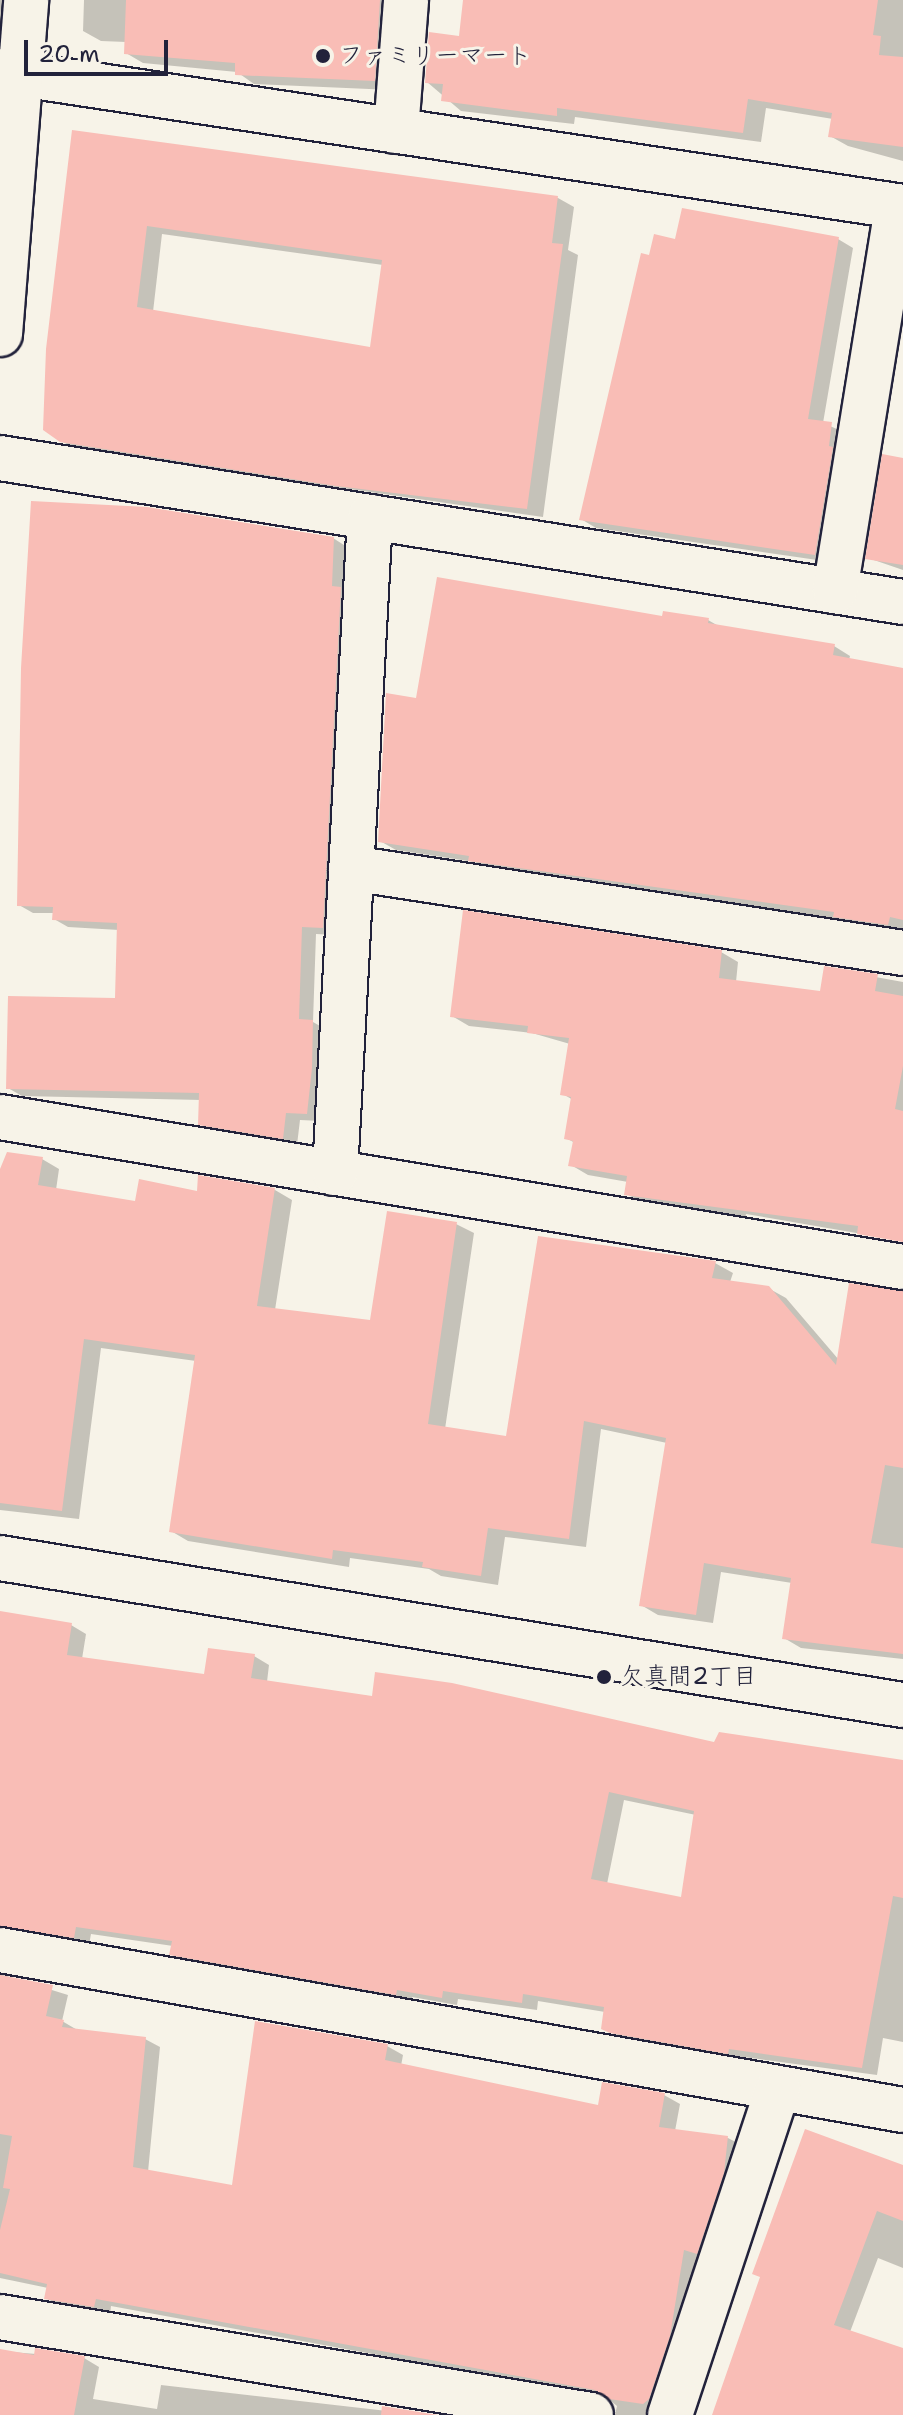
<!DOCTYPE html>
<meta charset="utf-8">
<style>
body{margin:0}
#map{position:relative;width:903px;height:2415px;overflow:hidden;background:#f7f3e8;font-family:"Shantell Sans","Klee One",sans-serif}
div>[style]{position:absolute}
.shadow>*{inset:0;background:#0003}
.building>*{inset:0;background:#f9bdb6}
.roads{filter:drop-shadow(2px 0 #22223b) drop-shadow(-2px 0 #22223b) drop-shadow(0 2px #22223b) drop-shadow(0 -2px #22223b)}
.minor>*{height:44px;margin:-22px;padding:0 22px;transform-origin:22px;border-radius:22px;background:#f7f3e8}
.tertiary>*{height:44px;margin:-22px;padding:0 22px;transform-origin:22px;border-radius:22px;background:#f7f3e8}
.dots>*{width:22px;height:22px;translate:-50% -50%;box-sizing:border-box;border:4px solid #f7f3e8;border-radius:50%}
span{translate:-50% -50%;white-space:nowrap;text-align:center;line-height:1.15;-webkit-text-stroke:6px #f7f3e8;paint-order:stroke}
.poi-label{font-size:24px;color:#22223b}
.left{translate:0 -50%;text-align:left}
.scale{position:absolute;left:24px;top:40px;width:144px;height:36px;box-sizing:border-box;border:4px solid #22223b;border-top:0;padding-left:10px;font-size:24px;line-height:28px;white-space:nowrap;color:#22223b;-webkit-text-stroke:6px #f7f3e8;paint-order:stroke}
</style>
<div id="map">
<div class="shadow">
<i style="clip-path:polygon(0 0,5px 0,0 32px)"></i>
<i style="clip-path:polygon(84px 0,397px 0,392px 90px,254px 84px,237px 72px,143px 63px,126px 53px,126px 42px,101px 41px,83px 31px)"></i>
<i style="clip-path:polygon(465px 0,903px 0,903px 161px,848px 146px,830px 136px,833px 119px,766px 108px,761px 142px,575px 117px,574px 124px,461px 111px,427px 82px,460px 38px)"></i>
<i style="clip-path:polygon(evenodd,74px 132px,558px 198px,574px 207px,568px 250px,578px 255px,543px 517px,78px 450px,61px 441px,74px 132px,162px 234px,383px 265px,372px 349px,153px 312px,162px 234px)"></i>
<i style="clip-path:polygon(838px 239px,853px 248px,823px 423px,846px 433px,831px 562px,596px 528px,581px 519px,650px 257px,676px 241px)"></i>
<i style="clip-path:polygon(903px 460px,903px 570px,868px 558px)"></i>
<i style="clip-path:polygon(333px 538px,347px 547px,337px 935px,316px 934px,313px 1022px,327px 1030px,321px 1121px,300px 1120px,297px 1145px,215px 1132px,200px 1123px,201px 1100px,22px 1096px,8px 1088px,117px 1000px,119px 930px,68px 927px,54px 919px,55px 913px,33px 913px,19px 905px)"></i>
<i style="clip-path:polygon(664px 618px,708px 620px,722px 628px,834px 646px,850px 656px,849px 660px,903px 670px,903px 934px,840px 919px,487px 869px,475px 862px,396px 850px,380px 841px,418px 700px)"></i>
<i style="clip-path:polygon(721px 952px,738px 962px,736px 982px,822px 994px,826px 968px,903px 982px,903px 1241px,746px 1214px,745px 1221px,644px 1204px,627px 1194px,628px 1182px,588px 1175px,571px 1165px,575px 1143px,566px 1138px,573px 1100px,563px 1094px,570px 1044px,532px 1033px,469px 1026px,452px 1016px)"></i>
<i style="clip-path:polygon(42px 1159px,59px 1169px,56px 1190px,136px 1203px,275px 1190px,292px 1200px,275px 1310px,372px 1322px,456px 1224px,474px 1233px,445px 1429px,508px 1438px,540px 1238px,715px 1263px,733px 1273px,730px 1282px,768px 1288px,786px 1298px,839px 1360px,903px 1320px,903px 1659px,801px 1648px,784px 1638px,792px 1583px,721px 1572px,713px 1623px,658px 1615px,641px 1605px,667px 1443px,601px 1429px,586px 1547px,505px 1537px,498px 1585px,441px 1576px,429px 1569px,350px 1558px,349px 1567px,188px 1541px,171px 1531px,196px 1361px,101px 1348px,79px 1519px,0 1510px,0 1171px)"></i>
<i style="clip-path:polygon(evenodd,0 1613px,71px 1625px,86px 1634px,82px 1659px,206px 1676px,254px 1656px,269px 1665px,267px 1682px,715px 1744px,903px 1762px,903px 2042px,883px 2038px,877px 2075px,744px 2057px,743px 2061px,627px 2040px,603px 2028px,605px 2012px,538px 2001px,537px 2010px,458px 1999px,457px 2005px,412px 1997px,412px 2002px,187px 1962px,171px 1954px,173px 1946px,91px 1934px,89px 1945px,0 1940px,0 1613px,624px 1800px,696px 1815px,683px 1899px,607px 1884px,624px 1800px)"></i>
<i style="clip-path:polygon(0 1974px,68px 1995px,62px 2021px,79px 2031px,145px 2039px,160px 2047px,148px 2172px,234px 2187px,387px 2046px,403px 2055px,401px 2066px,600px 2107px,664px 2095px,680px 2104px,675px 2131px,728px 2138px,743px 2146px,712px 2261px,699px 2257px,684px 2346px,655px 2415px,615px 2415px,617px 2406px,606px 2397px,111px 2306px,110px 2315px,62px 2307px,46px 2298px,48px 2288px,0 2278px)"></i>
<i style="clip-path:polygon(903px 2167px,903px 2268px,878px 2258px,850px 2332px,903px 2378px,903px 2415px,714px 2415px)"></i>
<i style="clip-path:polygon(0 2351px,84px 2358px,99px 2367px,93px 2399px,157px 2409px,161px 2385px,422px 2415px,0 2415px)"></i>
</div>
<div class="building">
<i style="clip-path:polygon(126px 0,380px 0,375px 81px,235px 75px,235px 63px,124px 54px)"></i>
<i style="clip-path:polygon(463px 0,878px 0,873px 35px,881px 36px,879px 55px,903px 57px,903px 147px,828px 137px,832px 113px,748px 99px,743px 133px,557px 108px,557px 116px,441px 101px,443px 84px,425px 83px,429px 32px,459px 36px)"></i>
<i style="clip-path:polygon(evenodd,72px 130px,558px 196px,552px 243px,563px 244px,527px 509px,336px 486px,60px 442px,43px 430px,46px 349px,72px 130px,147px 226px,382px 260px,370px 347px,137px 307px,147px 226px)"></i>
<i style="clip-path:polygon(682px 208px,839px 237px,808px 419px,832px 422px,829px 446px,833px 447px,815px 555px,579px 520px,641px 253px,649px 255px,654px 234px,675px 239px)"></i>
<i style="clip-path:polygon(882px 454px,903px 458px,903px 565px,865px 559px)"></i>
<i style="clip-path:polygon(31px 501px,147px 507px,334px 537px,332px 586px,341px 587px,323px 928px,302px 927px,299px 1019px,313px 1020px,312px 1068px,307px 1114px,286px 1113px,283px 1139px,198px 1125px,199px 1093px,6px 1089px,8px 996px,115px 998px,117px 923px,52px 920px,53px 907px,17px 906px,21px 668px)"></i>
<i style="clip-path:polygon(437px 577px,662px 616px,663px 611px,709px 618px,708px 623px,835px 644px,833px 655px,903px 668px,903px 920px,890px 917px,888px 925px,833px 917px,834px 912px,468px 861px,469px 856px,378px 842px,386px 693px,416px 698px)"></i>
<i style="clip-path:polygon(463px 910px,722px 950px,719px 978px,820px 991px,824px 966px,878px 974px,875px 991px,903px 996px,903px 1066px,895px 1109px,903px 1111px,903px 1242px,857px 1234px,858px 1226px,624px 1195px,627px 1176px,568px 1166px,573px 1141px,564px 1139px,571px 1097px,560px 1095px,569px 1038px,527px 1033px,528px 1026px,450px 1017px)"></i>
<i style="clip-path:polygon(7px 1152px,43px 1157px,38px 1185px,135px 1201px,139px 1179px,197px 1191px,198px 1175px,275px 1188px,257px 1306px,370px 1320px,387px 1211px,457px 1222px,428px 1424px,506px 1436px,538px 1236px,716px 1261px,712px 1278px,769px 1286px,836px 1365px,849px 1283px,903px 1291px,903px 1468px,885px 1465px,871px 1543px,903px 1548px,903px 1654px,782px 1639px,791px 1578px,704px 1563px,696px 1615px,639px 1606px,666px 1438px,584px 1421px,569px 1539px,488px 1528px,481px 1576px,422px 1567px,423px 1562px,333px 1550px,332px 1559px,169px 1532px,195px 1355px,84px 1339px,62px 1511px,0 1503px,0 1169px)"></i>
<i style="clip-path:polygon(evenodd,0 1611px,72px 1623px,67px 1655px,204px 1674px,208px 1648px,255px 1654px,251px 1678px,372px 1696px,375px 1672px,452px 1683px,714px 1742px,719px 1732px,903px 1760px,903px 1898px,893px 1896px,862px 2068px,729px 2049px,728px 2054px,610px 2033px,601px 2029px,604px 2007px,523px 1994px,522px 2003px,443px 1991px,442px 1998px,397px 1990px,396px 1995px,169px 1955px,172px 1941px,76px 1927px,74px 1938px,0 1926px,0 1611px,609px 1792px,694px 1811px,681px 1897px,591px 1879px,609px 1792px)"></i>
<i style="clip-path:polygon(0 1975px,53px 1985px,46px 2016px,64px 2020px,62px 2027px,146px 2037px,133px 2167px,232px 2185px,255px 2021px,388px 2044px,385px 2060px,598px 2105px,602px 2082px,665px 2093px,659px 2127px,728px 2136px,724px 2173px,697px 2254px,684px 2250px,670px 2336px,649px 2399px,643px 2404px,609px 2399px,595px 2390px,96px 2299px,94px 2307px,44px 2299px,47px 2284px,0 2273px,0 2230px,10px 2189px,3px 2188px,12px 2136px,0 2134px)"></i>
<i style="clip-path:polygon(805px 2129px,903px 2165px,903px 2221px,877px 2211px,834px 2325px,903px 2348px,903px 2415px,712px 2415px,760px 2277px,752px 2274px)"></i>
<i style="clip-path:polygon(35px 2348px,85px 2356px,74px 2415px,0 2415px,0 2349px,34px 2355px)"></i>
<i style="clip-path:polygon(382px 2406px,438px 2415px,381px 2415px)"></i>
</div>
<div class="roads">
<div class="minor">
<i style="left:396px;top:131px;width:131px;rotate:-85.6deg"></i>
<i style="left:0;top:458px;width:914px;rotate:9.06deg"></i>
<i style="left:835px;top:591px;width:389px;rotate:-80.8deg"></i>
<i style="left:351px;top:868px;width:559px;rotate:8.75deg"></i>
<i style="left:0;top:1117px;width:915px;rotate:9.43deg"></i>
<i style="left:335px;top:1173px;width:657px;rotate:-86.95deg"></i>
<i style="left:0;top:1950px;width:917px;rotate:10.05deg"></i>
<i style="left:0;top:2317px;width:599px;rotate:9.42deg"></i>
<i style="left:670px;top:2415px;width:344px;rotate:-71.7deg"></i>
</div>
<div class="tertiary">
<i style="left:0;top:71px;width:913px;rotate:8.56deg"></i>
<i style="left:0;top:334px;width:335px;rotate:-85.5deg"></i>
<i style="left:0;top:1558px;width:915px;rotate:9.25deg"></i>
</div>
</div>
<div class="dots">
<i style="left:323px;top:56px;background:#22223b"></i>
<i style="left:604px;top:1677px;background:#22223b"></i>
</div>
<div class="poi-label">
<span class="left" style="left:339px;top:56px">ファミリーマート</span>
<span class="left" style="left:620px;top:1677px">欠真間2丁目</span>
</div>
<div class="scale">20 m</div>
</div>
